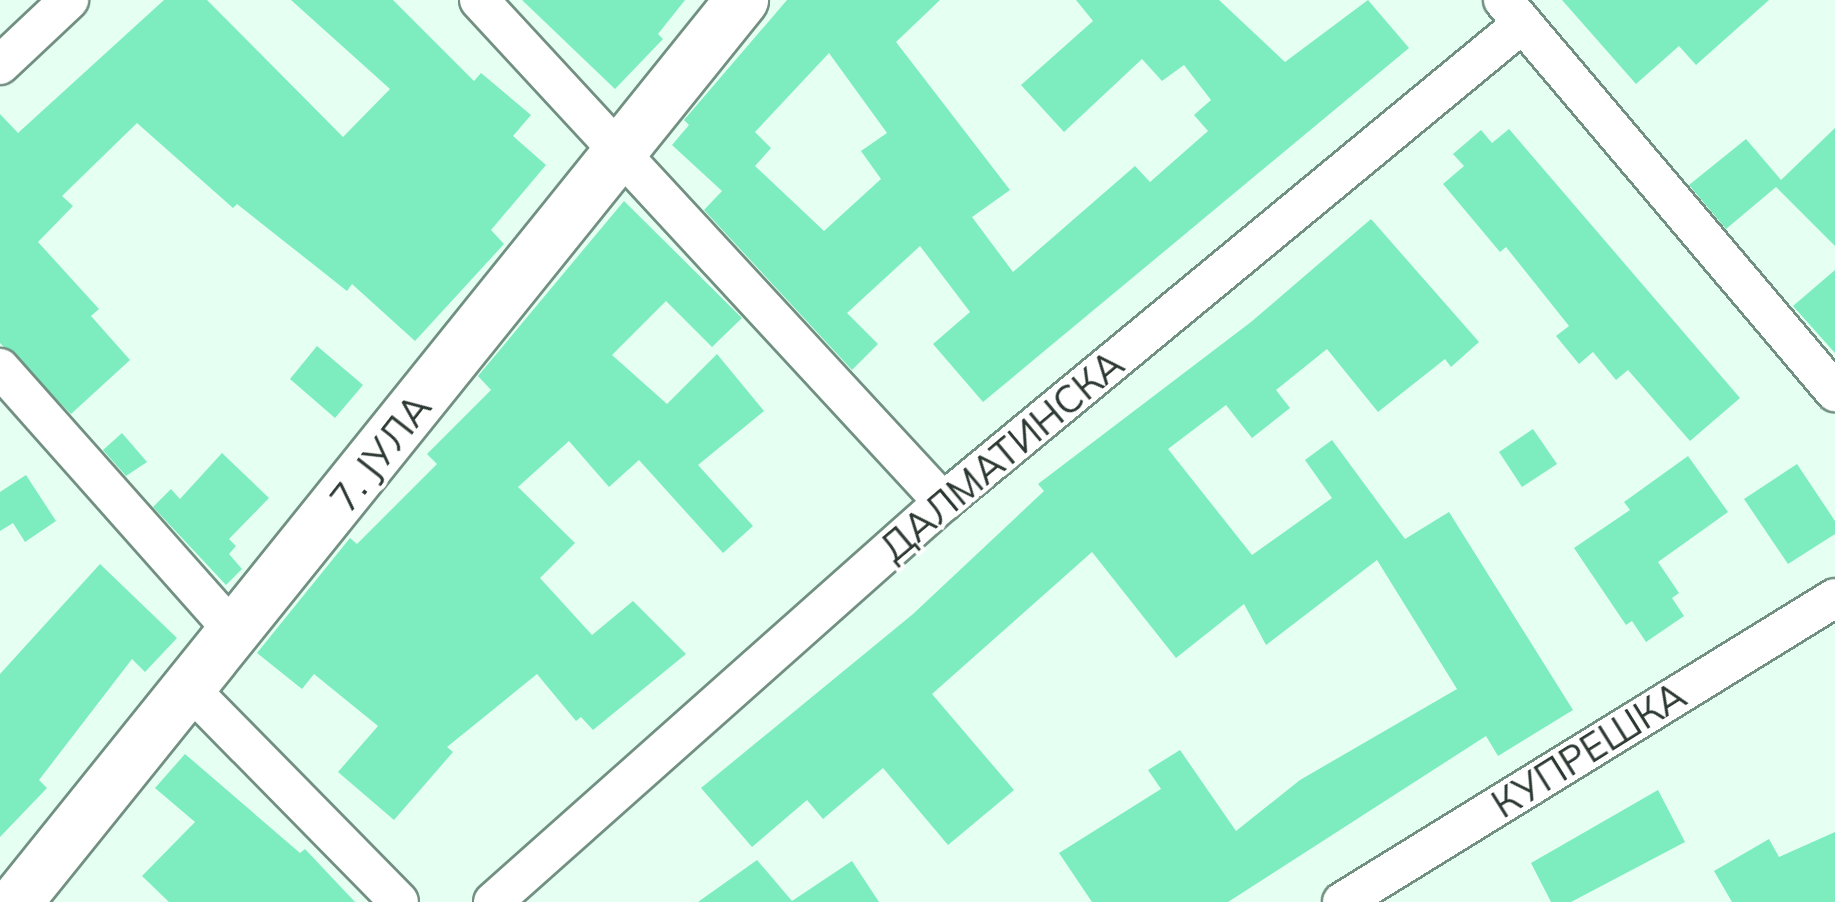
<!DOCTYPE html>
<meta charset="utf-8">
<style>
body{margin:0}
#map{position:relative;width:1835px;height:902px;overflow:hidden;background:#e5fff2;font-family:Mulish,sans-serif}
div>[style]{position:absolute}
.building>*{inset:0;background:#7dedbf}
.roads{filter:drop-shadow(2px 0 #729082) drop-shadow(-2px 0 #729082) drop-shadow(0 2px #729082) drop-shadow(0 -2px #729082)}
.street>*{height:38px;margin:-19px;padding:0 19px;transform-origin:19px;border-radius:19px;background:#fff}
.secondary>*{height:52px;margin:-26px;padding:0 26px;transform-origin:26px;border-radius:26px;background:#fff}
span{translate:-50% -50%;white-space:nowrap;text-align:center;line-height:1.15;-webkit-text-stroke:8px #fff;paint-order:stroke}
.street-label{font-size:38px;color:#2c3832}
</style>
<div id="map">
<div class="building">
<i style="clip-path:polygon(164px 0,207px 0,343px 137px,390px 89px,291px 0,393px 0,474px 81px,481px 73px,531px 115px,513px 136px,546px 165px,491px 230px,504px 244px,415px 341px,352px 284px,347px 291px,237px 204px,233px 208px,137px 123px,62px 196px,73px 206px,38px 242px,99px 309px,91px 316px,130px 360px,71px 414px,0 343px,0 114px,18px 133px)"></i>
<i style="clip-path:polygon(522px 0,685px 0,658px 34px,663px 39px,615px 89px)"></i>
<i style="clip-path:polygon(evenodd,787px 0,940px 0,896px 42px,1010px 190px,972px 217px,1013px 272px,1135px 166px,1150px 182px,1208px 131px,1194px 115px,1211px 100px,1184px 65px,1162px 81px,1142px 59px,1064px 132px,1021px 85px,1093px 21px,1076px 0,1219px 0,1285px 62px,1368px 0,1409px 48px,983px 402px,933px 344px,970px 312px,920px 246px,847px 313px,878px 344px,852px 370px,704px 210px,722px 191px,672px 145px,689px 125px,684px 120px,787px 0,829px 53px,887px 133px,861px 151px,881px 179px,824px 231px,755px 166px,771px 148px,755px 132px,829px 53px)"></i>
<i style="clip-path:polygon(1562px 0,1769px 0,1696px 65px,1679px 46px,1636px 84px)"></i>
<i style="clip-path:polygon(1835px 128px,1835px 246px,1776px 187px,1726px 229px,1689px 185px,1746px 139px,1781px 180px)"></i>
<i style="clip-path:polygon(1509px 129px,1740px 398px,1690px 441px,1628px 370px,1616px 380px,1593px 352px,1579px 364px,1556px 336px,1569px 326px,1506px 247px,1500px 252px,1443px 184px,1464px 166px,1453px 154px,1481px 130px,1492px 143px)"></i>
<i style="clip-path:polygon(624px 201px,742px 318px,712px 347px,666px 301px,612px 355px,667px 404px,717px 354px,764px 411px,698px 465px,753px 526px,723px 553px,639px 460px,609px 487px,569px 441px,518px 487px,575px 543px,540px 578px,592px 635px,633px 601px,686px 654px,593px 730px,581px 717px,576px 721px,537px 674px,447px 747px,453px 752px,394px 820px,338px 772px,378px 726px,314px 674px,302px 689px,257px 653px,350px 538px,357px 544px,437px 464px,427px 454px,491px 390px,478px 376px)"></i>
<i style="clip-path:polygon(1371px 219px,1479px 342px,1451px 367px,1445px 359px,1378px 412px,1327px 349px,1276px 390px,1290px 408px,1252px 438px,1226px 405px,1168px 449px,1252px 555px,1332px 498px,1305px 460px,1332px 440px,1405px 539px,1449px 512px,1573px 710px,1498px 756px,1486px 736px,1228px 902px,1092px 902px,1059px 853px,1161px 789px,1148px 770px,1180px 750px,1236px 831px,1300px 780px,1457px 689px,1377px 560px,1266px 645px,1244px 604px,1176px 658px,1092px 552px,932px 694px,1014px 790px,948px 845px,883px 768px,823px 819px,807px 800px,752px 847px,701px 788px,913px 614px,1044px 491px,1038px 484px,1251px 322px)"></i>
<i style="clip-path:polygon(1835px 270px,1835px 353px,1793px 306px)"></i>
<i style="clip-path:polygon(317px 346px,363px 385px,335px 418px,290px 379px)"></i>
<i style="clip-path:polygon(1533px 429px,1557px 464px,1522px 487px,1499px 452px)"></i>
<i style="clip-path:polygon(122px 433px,147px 462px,126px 476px,103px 450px)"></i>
<i style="clip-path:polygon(222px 453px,269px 498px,229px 539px,236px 546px,229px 554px,242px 569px,226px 585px,153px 507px,171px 489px,180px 499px)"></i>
<i style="clip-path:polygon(1688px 456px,1728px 512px,1658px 562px,1679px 593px,1672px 598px,1684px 616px,1646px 642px,1632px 621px,1626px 625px,1574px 548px,1630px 510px,1624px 502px)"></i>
<i style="clip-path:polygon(1797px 464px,1835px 521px,1835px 534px,1788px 564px,1744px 499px)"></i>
<i style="clip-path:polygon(26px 475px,56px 521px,25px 542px,13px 523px,0 531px,0 492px)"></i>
<i style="clip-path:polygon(100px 564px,177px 638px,145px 672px,132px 659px,39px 780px,47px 788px,0 837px,0 674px)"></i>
<i style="clip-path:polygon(185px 754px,300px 853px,305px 849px,355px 902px,169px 902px,142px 876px,195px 822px,155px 788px)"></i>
<i style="clip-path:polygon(1658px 790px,1685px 842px,1571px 902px,1551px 902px,1531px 863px)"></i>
<i style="clip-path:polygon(1835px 832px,1835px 902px,1732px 902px,1714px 871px,1769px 839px,1779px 857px)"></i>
<i style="clip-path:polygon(757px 860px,792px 901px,852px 861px,879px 902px,698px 902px)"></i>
</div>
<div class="roads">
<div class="street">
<i style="left:479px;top:0;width:684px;rotate:47.25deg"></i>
<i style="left:1503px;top:0;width:514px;rotate:49.74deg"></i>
<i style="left:0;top:65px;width:95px;rotate:-43.3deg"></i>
<i style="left:0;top:368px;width:354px;rotate:48.4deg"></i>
<i style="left:190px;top:689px;width:298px;rotate:45.5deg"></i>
<i style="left:493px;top:902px;width:602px;rotate:-41.63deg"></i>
<i style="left:943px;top:502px;width:752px;rotate:-39.55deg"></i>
<i style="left:1342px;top:902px;width:579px;rotate:-31.66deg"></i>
</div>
<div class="secondary">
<i style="left:16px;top:902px;width:1158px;rotate:-51.17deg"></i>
</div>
</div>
<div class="street-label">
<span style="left:381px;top:453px;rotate:-52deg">7. ЈУЛА</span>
<span style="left:1002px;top:456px;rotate:-40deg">ДАЛМАТИНСКА</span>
<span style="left:1589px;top:750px;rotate:-32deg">КУПРЕШКА</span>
</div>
</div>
